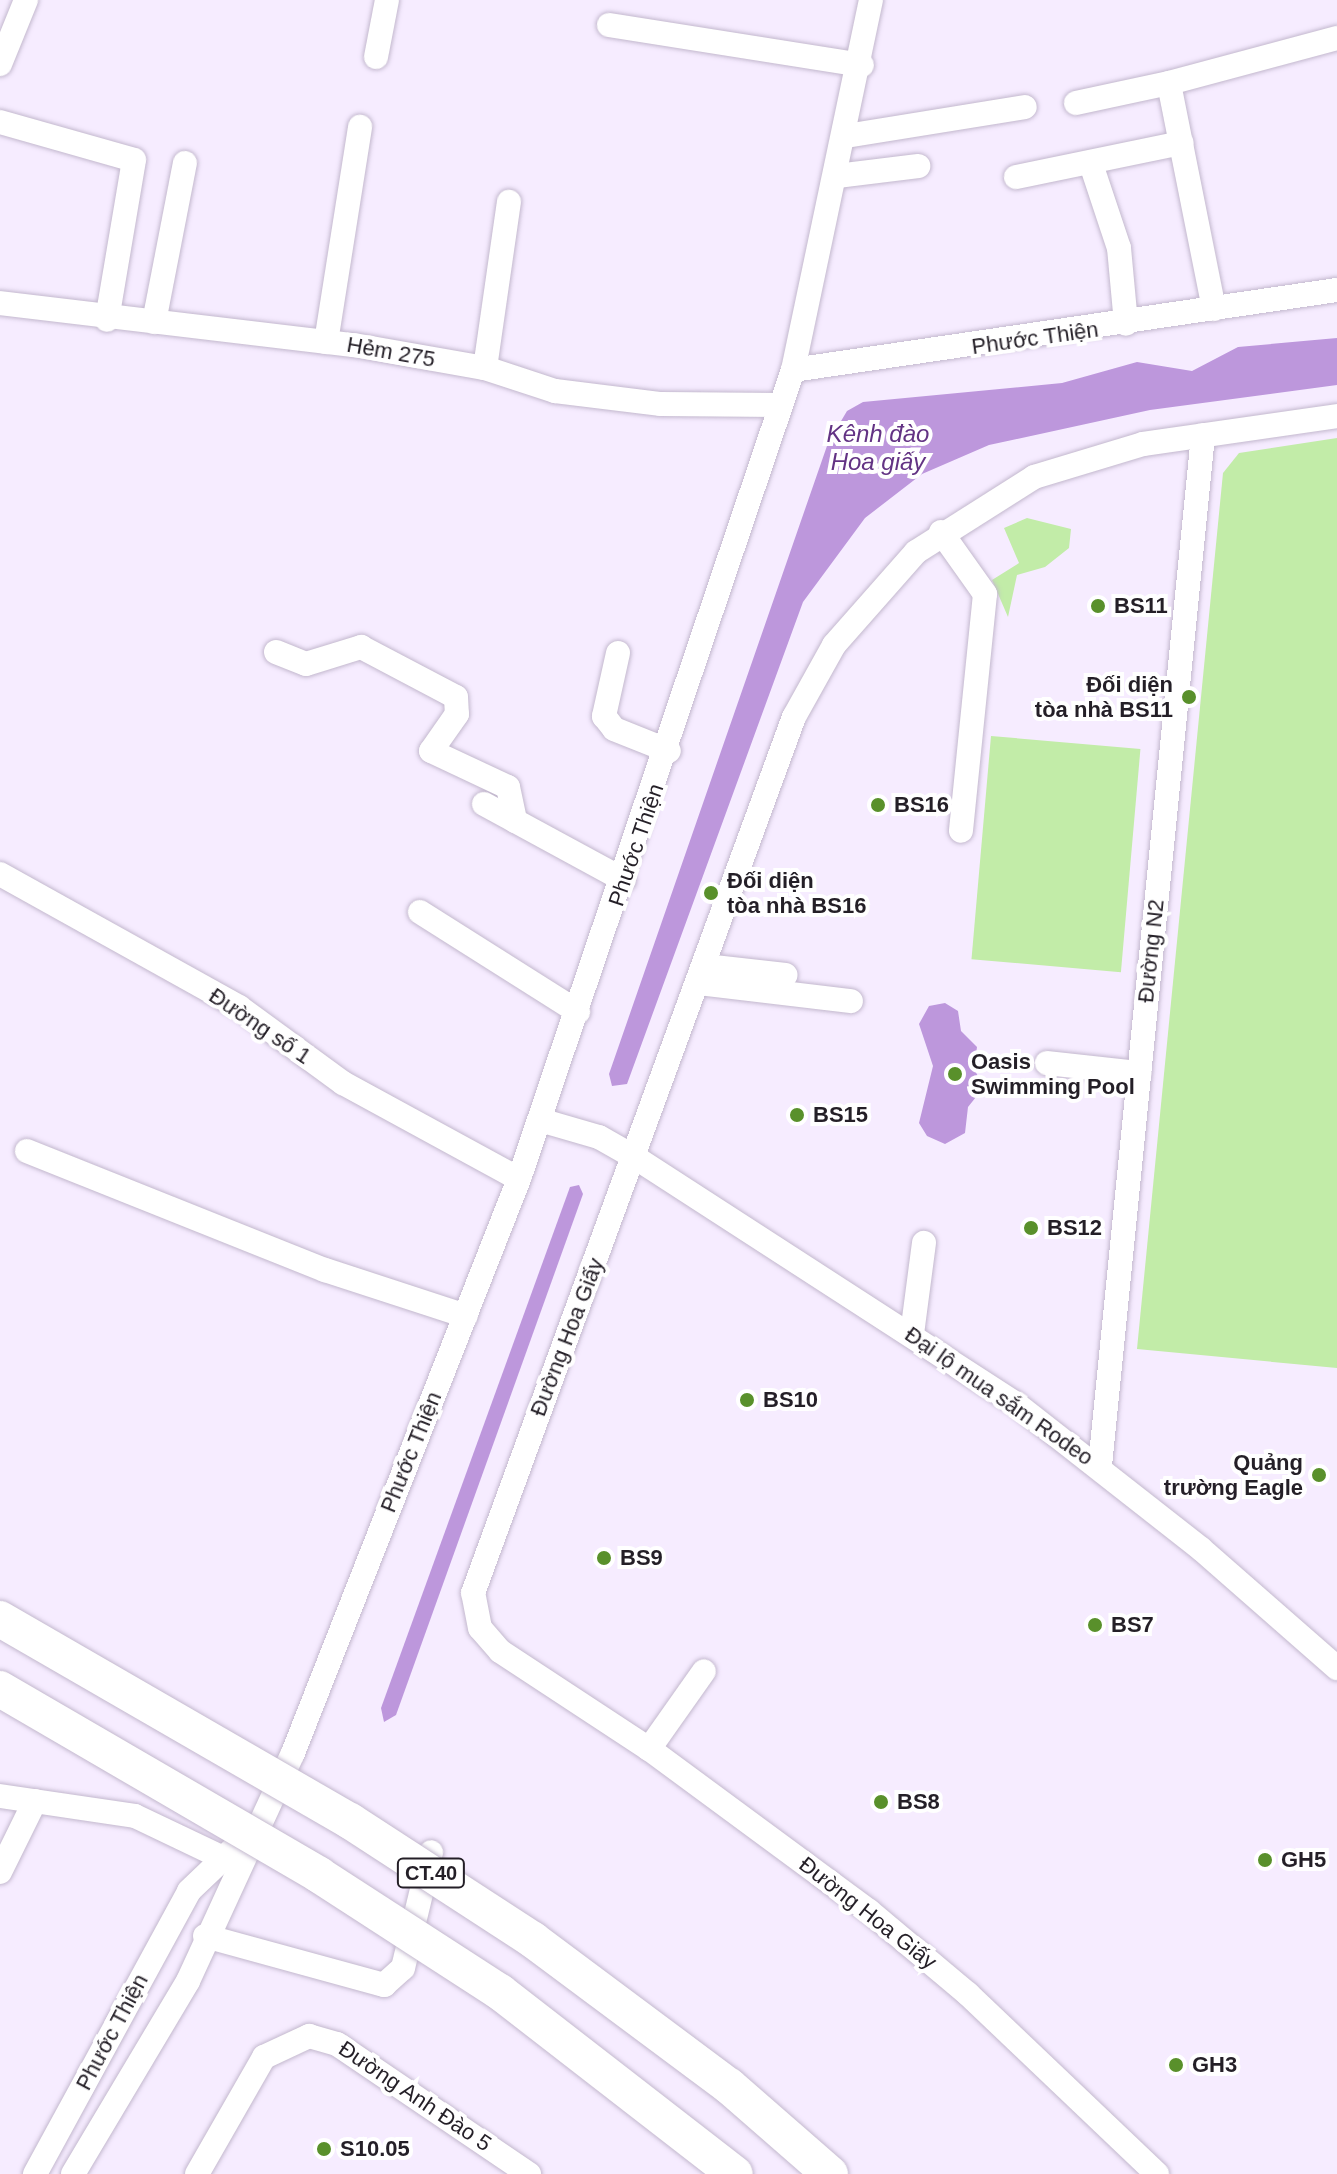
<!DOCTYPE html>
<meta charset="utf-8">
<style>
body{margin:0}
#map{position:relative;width:1337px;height:2174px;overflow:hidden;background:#f6ecff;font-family:Arial,sans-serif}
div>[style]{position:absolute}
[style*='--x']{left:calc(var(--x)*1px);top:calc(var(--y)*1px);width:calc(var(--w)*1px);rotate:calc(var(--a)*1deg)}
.green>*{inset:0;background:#c2eca8;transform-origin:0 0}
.water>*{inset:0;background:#bd97dc}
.roads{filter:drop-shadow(0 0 2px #c3b8ce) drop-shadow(0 0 2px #c3b8ce)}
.minor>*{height:24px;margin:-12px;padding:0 12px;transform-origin:12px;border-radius:12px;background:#fff}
.bridges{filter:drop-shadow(0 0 2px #c3b8ce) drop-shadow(0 0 2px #c3b8ce)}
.highway-bridge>*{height:36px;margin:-18px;padding:0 18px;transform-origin:18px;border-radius:18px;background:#fff}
.dots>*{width:22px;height:22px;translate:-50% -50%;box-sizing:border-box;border:4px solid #fff;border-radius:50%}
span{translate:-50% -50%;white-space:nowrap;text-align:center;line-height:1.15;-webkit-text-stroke:8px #fff;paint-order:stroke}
.shield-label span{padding:2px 6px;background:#fff;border:2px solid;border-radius:6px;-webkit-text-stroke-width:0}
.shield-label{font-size:20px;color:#241f27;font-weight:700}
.street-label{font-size:22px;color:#241f27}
.poi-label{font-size:22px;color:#241f27;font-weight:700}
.left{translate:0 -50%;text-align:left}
.right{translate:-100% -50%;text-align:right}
.water-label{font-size:24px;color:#633384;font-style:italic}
</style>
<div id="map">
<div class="green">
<i style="clip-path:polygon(1337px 438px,1337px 1368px,1137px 1349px,1223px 473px,1239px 453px)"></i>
<i style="clip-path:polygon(1027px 518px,1071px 529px,1069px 548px,1045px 567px,1017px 575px,1008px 617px,992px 580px,1019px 563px,1004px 528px)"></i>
<i style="left:991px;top:736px;width:150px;height:224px;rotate:5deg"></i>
</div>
<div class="water">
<i style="clip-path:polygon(1337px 338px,1337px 385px,1150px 410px,989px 445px,922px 474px,865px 518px,803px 602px,627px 1084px,612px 1086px,609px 1074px,828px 443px,847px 411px,863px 402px,1062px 383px,1137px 362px,1192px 371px,1238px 347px)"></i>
<i style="clip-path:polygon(945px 1003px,958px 1011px,961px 1031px,977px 1047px,974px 1069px,984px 1087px,968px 1107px,965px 1133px,945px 1144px,927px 1136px,919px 1123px,933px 1066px,919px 1024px,929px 1006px)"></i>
<i style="clip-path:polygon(579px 1185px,583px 1194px,396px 1715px,384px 1722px,381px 1708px,570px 1187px)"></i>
</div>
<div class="roads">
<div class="minor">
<i style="--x:609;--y:25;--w:256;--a:9"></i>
<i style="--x:376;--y:57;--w:58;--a:-79.1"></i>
<i style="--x:0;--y:64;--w:69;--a:-67.9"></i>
<i style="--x:1076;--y:103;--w:95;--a:-12.1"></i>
<i style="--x:0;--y:122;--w:139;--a:15.8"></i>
<i style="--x:134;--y:160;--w:162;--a:99.6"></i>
<i style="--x:846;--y:136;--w:181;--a:-9.2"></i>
<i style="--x:1092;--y:167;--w:85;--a:71.6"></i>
<i style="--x:1119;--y:248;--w:76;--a:84.7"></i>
<i style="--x:837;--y:176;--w:82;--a:-7"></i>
<i style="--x:1016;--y:177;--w:169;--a:-11.6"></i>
<i style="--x:0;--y:303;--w:356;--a:6.8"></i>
<i style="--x:354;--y:345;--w:133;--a:10"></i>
<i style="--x:485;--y:368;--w:74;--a:18.2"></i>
<i style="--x:555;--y:391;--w:107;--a:7"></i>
<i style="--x:661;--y:404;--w:119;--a:0.5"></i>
<i style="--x:1214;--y:309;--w:230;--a:-101.3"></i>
<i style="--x:1169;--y:83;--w:174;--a:-15"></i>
<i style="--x:154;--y:322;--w:162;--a:-79"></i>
<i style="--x:326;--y:342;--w:218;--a:-81"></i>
<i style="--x:485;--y:368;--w:168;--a:-81.8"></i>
<i style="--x:793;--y:370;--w:550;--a:-8.37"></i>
<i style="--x:941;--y:532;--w:76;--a:54.6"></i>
<i style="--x:985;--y:594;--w:238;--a:95.8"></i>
<i style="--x:276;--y:652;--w:32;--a:22"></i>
<i style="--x:306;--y:664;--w:58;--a:-17.2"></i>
<i style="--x:361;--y:647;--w:107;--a:27.8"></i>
<i style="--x:456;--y:697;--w:17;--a:87"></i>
<i style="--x:457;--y:714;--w:45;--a:125.1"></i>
<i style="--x:431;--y:751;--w:85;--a:25.1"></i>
<i style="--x:508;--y:787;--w:35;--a:78"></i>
<i style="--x:618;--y:653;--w:65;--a:102.5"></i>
<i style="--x:604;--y:716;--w:16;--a:52"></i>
<i style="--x:614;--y:729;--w:59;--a:21.8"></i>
<i style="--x:484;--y:804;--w:159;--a:28.5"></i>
<i style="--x:0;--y:874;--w:274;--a:29.1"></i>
<i style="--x:239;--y:1007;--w:129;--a:36.2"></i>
<i style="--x:343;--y:1083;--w:200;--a:28.6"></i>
<i style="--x:420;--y:912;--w:187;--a:32.3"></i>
<i style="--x:705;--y:966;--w:81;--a:6.3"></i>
<i style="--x:699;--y:983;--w:153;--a:6.8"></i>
<i style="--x:1047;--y:1063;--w:93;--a:6.2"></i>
<i style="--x:540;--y:1120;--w:61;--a:16.1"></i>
<i style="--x:599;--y:1137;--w:43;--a:29.6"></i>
<i style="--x:636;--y:1158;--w:451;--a:32.9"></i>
<i style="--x:1015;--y:1403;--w:236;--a:38.1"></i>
<i style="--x:1201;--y:1549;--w:181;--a:41.2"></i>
<i style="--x:27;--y:1151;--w:321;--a:21.8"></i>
<i style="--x:325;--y:1270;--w:148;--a:18.1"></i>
<i style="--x:912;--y:1334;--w:92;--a:-82.5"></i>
<i style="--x:1100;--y:1466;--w:1036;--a:-84.29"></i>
<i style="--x:649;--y:1749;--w:95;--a:-54.8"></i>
<i style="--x:0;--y:1796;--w:136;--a:8.4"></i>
<i style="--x:135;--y:1816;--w:95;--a:25.5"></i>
<i style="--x:0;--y:1872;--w:79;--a:-63.8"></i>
<i style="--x:205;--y:1936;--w:186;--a:15.3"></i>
<i style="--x:384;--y:1985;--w:25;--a:-42"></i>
<i style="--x:403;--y:1968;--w:119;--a:-76.4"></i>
<i style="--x:35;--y:2174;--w:322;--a:-61.4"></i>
<i style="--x:189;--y:1891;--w:87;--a:-43.6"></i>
<i style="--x:73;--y:2174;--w:225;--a:-59.2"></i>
<i style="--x:188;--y:1981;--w:251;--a:-65.3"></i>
<i style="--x:293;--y:1753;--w:617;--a:-68.51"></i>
<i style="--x:519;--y:1179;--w:854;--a:-71.29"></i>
<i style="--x:793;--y:370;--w:378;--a:-78.1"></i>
<i style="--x:197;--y:2174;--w:135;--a:-60.2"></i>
<i style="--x:264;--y:2057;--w:50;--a:-25"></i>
<i style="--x:309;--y:2036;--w:29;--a:16"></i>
<i style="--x:337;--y:2044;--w:232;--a:34.1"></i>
<i style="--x:1157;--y:2174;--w:261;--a:-136.4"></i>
<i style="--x:968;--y:1994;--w:129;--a:-140"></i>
<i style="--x:869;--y:1911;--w:273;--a:-143.6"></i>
<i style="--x:649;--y:1749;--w:178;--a:-146.7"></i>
<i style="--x:500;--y:1651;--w:30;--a:-131"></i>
<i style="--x:480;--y:1628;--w:36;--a:-101"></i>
<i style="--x:473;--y:1593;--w:933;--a:-69.88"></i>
<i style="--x:794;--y:717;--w:82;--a:-60.9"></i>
<i style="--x:834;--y:645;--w:124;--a:-48.6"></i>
<i style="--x:916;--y:552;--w:140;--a:-32.4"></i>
<i style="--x:1034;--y:477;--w:114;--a:-16.8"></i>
<i style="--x:1143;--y:444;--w:196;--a:-8.2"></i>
</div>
</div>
<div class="bridges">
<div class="highway-bridge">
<i style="--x:0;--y:1619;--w:404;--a:30"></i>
<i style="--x:350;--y:1821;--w:218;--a:33"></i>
<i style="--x:533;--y:1940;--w:244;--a:36.7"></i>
<i style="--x:729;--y:2086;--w:134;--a:41.1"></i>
<i style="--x:0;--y:1689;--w:369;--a:30.2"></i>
<i style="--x:319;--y:1875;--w:216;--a:32.9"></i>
<i style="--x:500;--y:1992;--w:297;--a:37.8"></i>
</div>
</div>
<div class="dots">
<i style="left:1098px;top:606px;background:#59902b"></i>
<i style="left:1189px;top:697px;background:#59902b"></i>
<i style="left:878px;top:805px;background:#59902b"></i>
<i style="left:711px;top:893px;background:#59902b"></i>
<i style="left:955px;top:1074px;background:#59902b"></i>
<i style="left:797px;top:1115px;background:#59902b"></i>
<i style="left:1031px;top:1228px;background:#59902b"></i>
<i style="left:747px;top:1400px;background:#59902b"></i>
<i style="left:1319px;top:1475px;background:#59902b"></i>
<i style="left:604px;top:1558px;background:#59902b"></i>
<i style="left:1095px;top:1625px;background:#59902b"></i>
<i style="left:881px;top:1802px;background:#59902b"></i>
<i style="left:1265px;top:1860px;background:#59902b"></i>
<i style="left:1176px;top:2065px;background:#59902b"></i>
<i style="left:324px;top:2149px;background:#59902b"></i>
</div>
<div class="shield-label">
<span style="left:431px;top:1873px">CT.40</span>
</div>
<div class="street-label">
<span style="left:1035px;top:338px;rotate:-8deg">Phước Thiện</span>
<span style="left:391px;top:352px;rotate:10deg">Hẻm 275</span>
<span style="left:636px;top:845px;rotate:-71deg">Phước Thiện</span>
<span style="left:1151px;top:951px;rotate:-84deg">Đường N2</span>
<span style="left:260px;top:1026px;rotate:34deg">Đường số 1</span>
<span style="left:567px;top:1337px;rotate:-69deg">Đường Hoa Giấy</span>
<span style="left:999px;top:1396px;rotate:35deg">Đại lộ mua sắm Rodeo</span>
<span style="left:411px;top:1452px;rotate:-68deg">Phước Thiện</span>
<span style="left:868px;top:1913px;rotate:38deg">Đường Hoa Giấy</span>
<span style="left:112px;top:2032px;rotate:-62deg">Phước Thiện</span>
<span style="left:415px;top:2096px;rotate:34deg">Đường Anh Đào 5</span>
</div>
<div class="poi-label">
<span class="left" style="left:1114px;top:606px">BS11</span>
<span class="right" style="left:1173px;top:697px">Đối diện<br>tòa nhà BS11</span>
<span class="left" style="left:894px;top:805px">BS16</span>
<span class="left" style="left:727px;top:893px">Đối diện<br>tòa nhà BS16</span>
<span class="left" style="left:971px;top:1074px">Oasis<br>Swimming Pool</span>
<span class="left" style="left:813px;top:1115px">BS15</span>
<span class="left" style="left:1047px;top:1228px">BS12</span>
<span class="left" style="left:763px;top:1400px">BS10</span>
<span class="right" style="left:1303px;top:1475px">Quảng<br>trường Eagle</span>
<span class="left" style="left:620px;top:1558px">BS9</span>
<span class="left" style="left:1111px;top:1625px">BS7</span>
<span class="left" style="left:897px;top:1802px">BS8</span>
<span class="left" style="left:1281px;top:1860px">GH5</span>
<span class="left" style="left:1192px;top:2065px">GH3</span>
<span class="left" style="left:340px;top:2149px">S10.05</span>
</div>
<div class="water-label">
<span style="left:878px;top:448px">Kênh đào<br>Hoa giấy</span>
</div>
</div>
